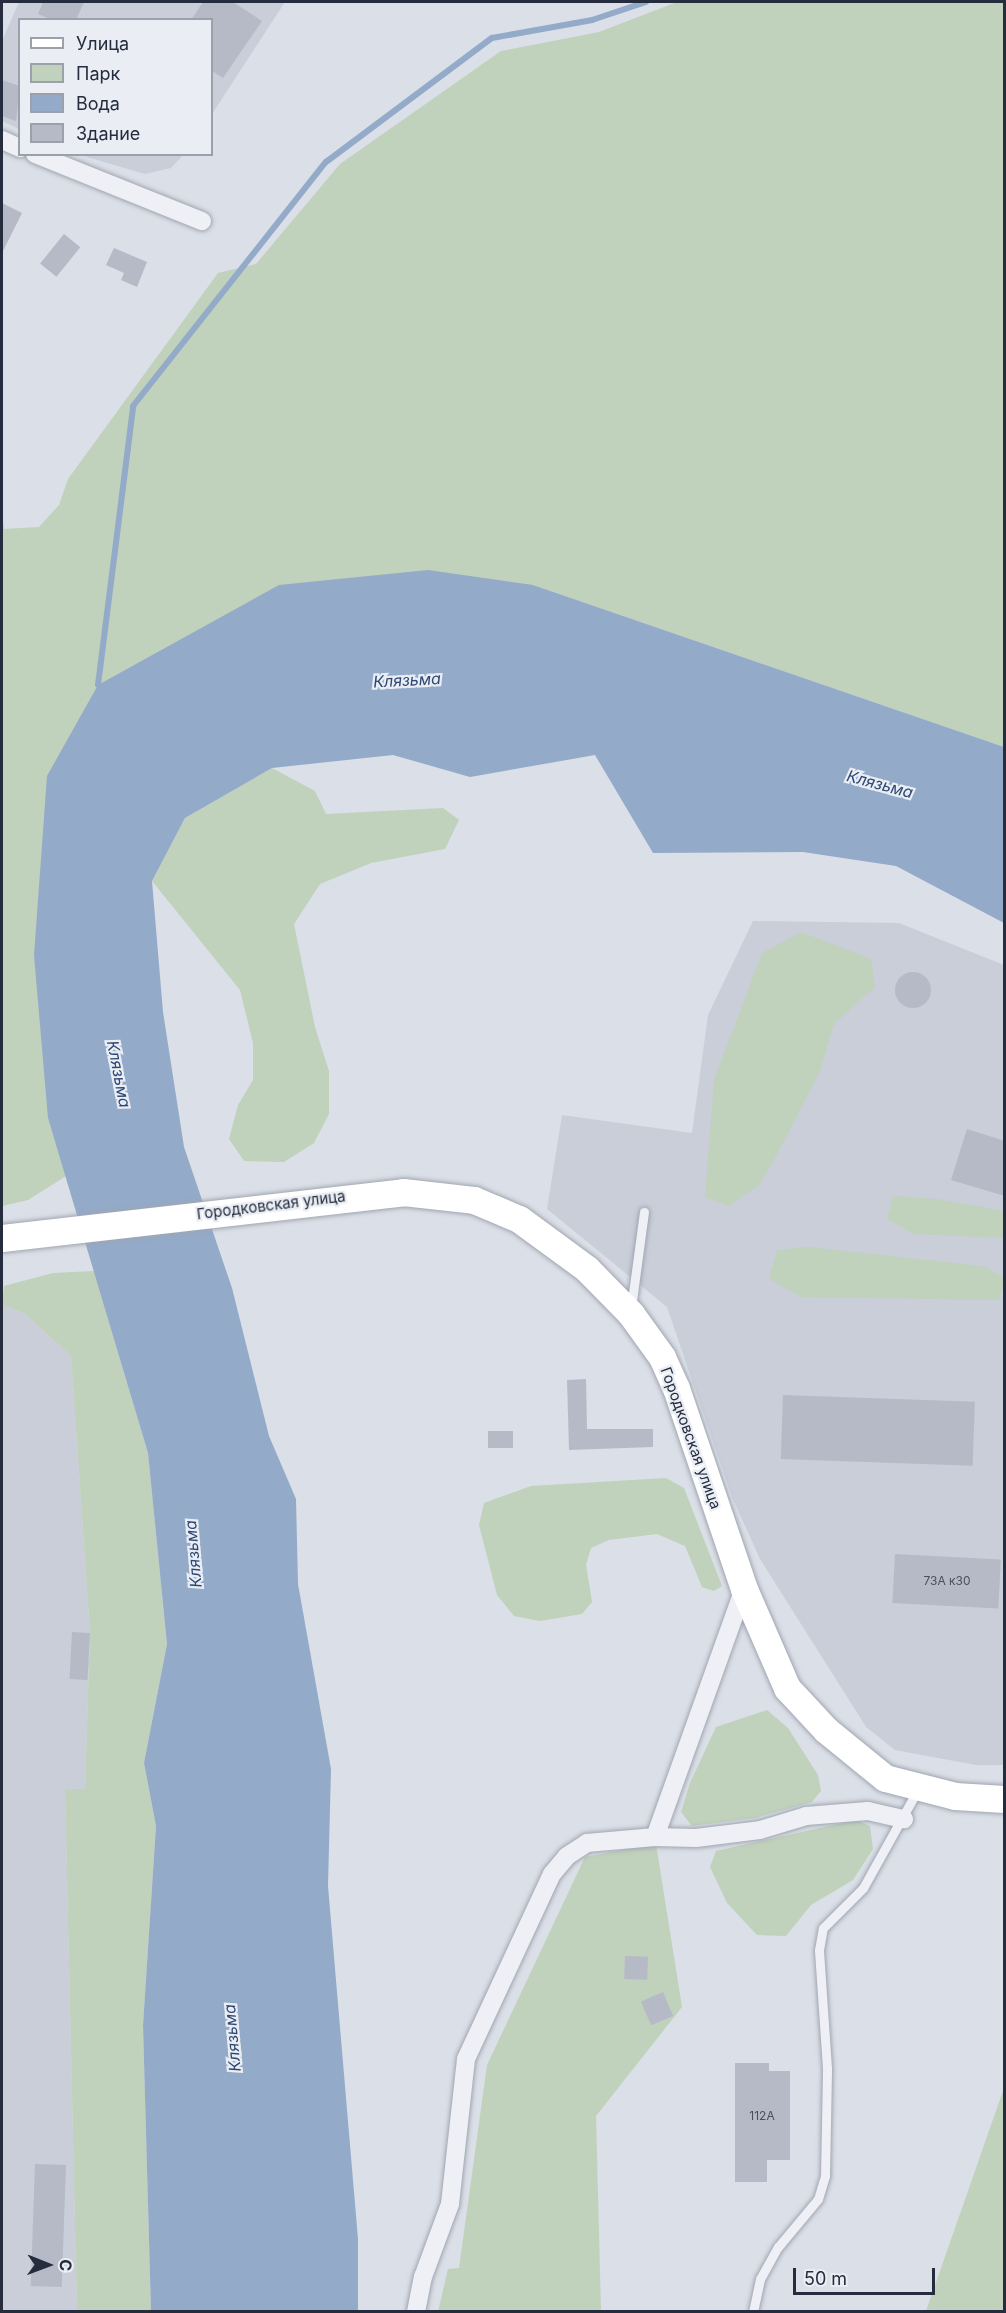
<!DOCTYPE html>
<meta charset="utf-8">
<style>
body{margin:0}
#map{position:relative;width:1006px;height:2313px;overflow:hidden;background:#dbdfe7;font-family:Inter,sans-serif}
div>[style]{position:absolute}
[style*='--x']{left:calc(var(--x)*1px);top:calc(var(--y)*1px);width:calc(var(--w)*1px);rotate:calc(var(--a)*1deg)}
.built>*{inset:0;background:#c9ced9}
.green>*{inset:0;background:#c0d1bc}
.water>*{inset:0;background:#93aac9}
.stream>*{height:6px;margin:-3px;padding:0 3px;transform-origin:3px;border-radius:3px;background:#93aac9}
.building>*{inset:0;background:#b5bac6;transform-origin:0 0}
.round{border-radius:50%}
.roads{filter:drop-shadow(0 0 2px #a0a6b1) drop-shadow(0 0 2px #a0a6b1)}
.lane>*{height:9px;margin:-4.5px;padding:0 4.5px;transform-origin:4.5px;border-radius:4.5px;background:#eef0f5}
.street>*{height:18px;margin:-9px;padding:0 9px;transform-origin:9px;border-radius:9px;background:#eef0f5}
.secondary>*{height:27px;margin:-13.5px;padding:0 13.5px;transform-origin:13.5px;border-radius:13.5px;background:#fff}
span{translate:-50% -50%;white-space:nowrap;text-align:center;line-height:1.15;-webkit-text-stroke:4.5px #eaeef4;paint-order:stroke}
.number-label{font-size:12px;color:#48505f}
.number-label span{-webkit-text-stroke-width:0}
.street-label{font-size:15px;color:#242c3d}
.water-label{font-size:16px;color:#2d4773;font-style:italic}
.frame{position:absolute;inset:0;border:3px solid #242c3d;pointer-events:none}
.legend{position:absolute;left:18px;top:18px;width:195px;height:138px;box-sizing:border-box;background:#eaeef4;border:2px solid #9ba0ab;margin:0;padding:8px 10px;list-style:none;font-size:18px;color:#242c3d}
.legend li{display:flex;align-items:center;gap:12px;height:30px}
.legend b{width:30px;border:2px solid #9ba0ab}
.north{position:absolute;left:18px;top:2235px;width:60px;height:60px;-webkit-text-stroke:4px #eaeef4;paint-order:stroke;rotate:91deg;font-size:16px;font-weight:700;line-height:24px;text-align:center;color:#242c3d}
.north::after{content:'';display:block;margin:auto;width:21px;height:27px;background:#242c3d;clip-path:polygon(50% 0,100% 100%,50% 72%,0 100%)}
.scale{position:absolute;left:793px;top:2268px;width:142px;height:27px;box-sizing:border-box;border:3px solid #242c3d;border-top:0;padding-left:8px;font-size:18px;line-height:21px;white-space:nowrap;color:#242c3d;-webkit-text-stroke:4px #eaeef4;paint-order:stroke}
</style>
<div id="map">
<div class="built">
<i style="clip-path:polygon(19px 2px,285px 2px,212px 114px,212px 20px,20px 20px,19px 129px,2px 121px,2px 41px)"></i>
<i style="clip-path:polygon(80px 155px,183px 154px,183px 155px,171px 168px,145px 174px)"></i>
<i style="clip-path:polygon(753px 921px,899px 923px,1004px 965px,1004px 1765px,976px 1765px,895px 1750px,866px 1727px,760px 1559px,732px 1497px,667px 1307px,547px 1209px,562px 1115px,692px 1133px,708px 1015px)"></i>
<i style="clip-path:polygon(2px 1304px,24px 1313px,71px 1356px,90px 1633px,85px 1789px,65px 1789px,77px 2311px,2px 2311px)"></i>
</div>
<div class="green">
<i style="clip-path:polygon(677px 2px,1004px 2px,1004px 747px,533px 585px,279px 585px,48px 1118px,66px 1176px,28px 1200px,2px 1206px,2px 512px,4px 529px,39px 527px,59px 505px,68px 479px,218px 273px,256px 264px,340px 164px,501px 51px,599px 32px)"></i>
<i style="clip-path:polygon(272px 768px,315px 791px,326px 814px,443px 808px,459px 820px,445px 849px,371px 863px,320px 884px,294px 924px,315px 1027px,329px 1071px,329px 1114px,314px 1143px,284px 1162px,244px 1161px,229px 1139px,238px 1105px,253px 1080px,253px 1043px,240px 990px,152px 881px,185px 818px)"></i>
<i style="clip-path:polygon(801px 932px,871px 959px,875px 987px,834px 1024px,820px 1071px,774px 1160px,759px 1185px,729px 1206px,705px 1197px,714px 1080px,762px 953px)"></i>
<i style="clip-path:polygon(893px 1196px,937px 1199px,1004px 1211px,1004px 1238px,913px 1234px,887px 1219px)"></i>
<i style="clip-path:polygon(808px 1247px,982px 1266px,1004px 1277px,1004px 1282px,999px 1300px,801px 1297px,769px 1279px,777px 1250px)"></i>
<i style="clip-path:polygon(94px 1271px,148px 1453px,167px 1644px,144px 1763px,156px 1826px,143px 2025px,151px 2311px,77px 2311px,65px 1789px,85px 1789px,90px 1633px,71px 1356px,24px 1313px,2px 1304px,4px 1286px,53px 1273px)"></i>
<i style="clip-path:polygon(666px 1478px,684px 1488px,722px 1586px,714px 1591px,702px 1587px,685px 1546px,657px 1534px,609px 1540px,591px 1548px,586px 1565px,592px 1602px,582px 1614px,540px 1621px,514px 1616px,497px 1595px,479px 1525px,484px 1503px,531px 1486px)"></i>
<i style="clip-path:polygon(767px 1710px,788px 1728px,818px 1775px,821px 1791px,812px 1802px,755px 1818px,692px 1826px,681px 1812px,690px 1783px,716px 1727px)"></i>
<i style="clip-path:polygon(856px 1820px,870px 1826px,873px 1849px,853px 1880px,811px 1905px,786px 1936px,757px 1935px,727px 1903px,710px 1867px,716px 1851px)"></i>
<i style="clip-path:polygon(656px 1844px,682px 2007px,596px 2116px,601px 2311px,438px 2312px,448px 2269px,459px 2268px,487px 2065px,585px 1857px)"></i>
<i style="clip-path:polygon(1004px 2088px,1004px 2311px,926px 2311px)"></i>
</div>
<div class="water">
<i style="clip-path:polygon(428px 570px,533px 585px,1004px 747px,1004px 923px,896px 866px,803px 852px,653px 853px,595px 755px,470px 777px,393px 755px,272px 768px,185px 818px,152px 881px,163px 1012px,184px 1147px,232px 1288px,269px 1436px,296px 1499px,298px 1584px,331px 1769px,328px 1886px,358px 2239px,358px 2311px,151px 2311px,143px 2025px,156px 1826px,144px 1763px,167px 1644px,148px 1453px,48px 1118px,34px 955px,47px 776px,98px 685px,279px 585px)"></i>
</div>
<div class="stream">
<i style="--x:98;--y:685;--w:281;--a:-82.8"></i>
<i style="--x:133;--y:406;--w:311;--a:-51.7"></i>
<i style="--x:326;--y:162;--w:207;--a:-36.8"></i>
<i style="--x:492;--y:38;--w:102;--a:-10.2"></i>
<i style="--x:592;--y:20;--w:57;--a:-18.4"></i>
</div>
<div class="building">
<i style="clip-path:polygon(43px 2px,84px 2px,76px 20px,52px 20px,38px 14px)"></i>
<i style="clip-path:polygon(203px 2px,233px 2px,262px 21px,223px 78px,212px 71px,212px 20px,191px 20px)"></i>
<i style="clip-path:polygon(2px 80px,20px 86px,16px 121px,2px 116px)"></i>
<i style="clip-path:polygon(2px 203px,22px 213px,2px 253px)"></i>
<i style="left:64px;top:234px;width:21px;height:38px;rotate:39deg"></i>
<i style="clip-path:polygon(114px 248px,147px 262px,137px 287px,121px 280px,124px 273px,106px 265px)"></i>
<i class="round" style="left:895px;top:972px;width:36px;height:36px"></i>
<i style="clip-path:polygon(967px 1129px,1005px 1141px,1005px 1196px,951px 1180px)"></i>
<i style="clip-path:polygon(586px 1379px,587px 1429px,653px 1429px,653px 1447px,569px 1450px,567px 1380px)"></i>
<i style="left:783px;top:1395px;width:192px;height:64px;rotate:2deg"></i>
<i style="left:488px;top:1431px;width:25px;height:17px"></i>
<i style="left:895px;top:1554px;width:106px;height:49px;rotate:3deg"></i>
<i style="left:72px;top:1632px;width:18px;height:47px;rotate:3deg"></i>
<i style="left:625px;top:1956px;width:23px;height:23px;rotate:2deg"></i>
<i style="left:663px;top:1992px;width:26px;height:24px;rotate:67deg"></i>
<i style="clip-path:polygon(735px 2063px,769px 2063px,769px 2071px,790px 2071px,790px 2160px,767px 2160px,767px 2182px,735px 2182px)"></i>
<i style="left:35px;top:2164px;width:31px;height:122px;rotate:2deg"></i>
</div>
<div class="roads">
<div class="lane">
<i style="--x:631;--y:1308;--w:97;--a:-82.3"></i>
<i style="--x:753;--y:2312;--w:34;--a:-78"></i>
<i style="--x:760;--y:2279;--w:37;--a:-61"></i>
<i style="--x:778;--y:2247;--w:62;--a:-50.2"></i>
<i style="--x:818;--y:2199;--w:24;--a:-73"></i>
<i style="--x:825;--y:2176;--w:108;--a:-88.9"></i>
<i style="--x:827;--y:2068;--w:118;--a:-93.9"></i>
<i style="--x:819;--y:1950;--w:22;--a:-80"></i>
<i style="--x:823;--y:1928;--w:57;--a:-45"></i>
<i style="--x:863;--y:1888;--w:113;--a:-60.9"></i>
</div>
<div class="street">
<i style="--x:2;--y:140;--w:20;--a:24"></i>
<i style="--x:35;--y:154;--w:180;--a:21.9"></i>
<i style="--x:655;--y:1837;--w:41;--a:1.4"></i>
<i style="--x:696;--y:1838;--w:64;--a:-7.1"></i>
<i style="--x:760;--y:1830;--w:48;--a:-16.9"></i>
<i style="--x:806;--y:1816;--w:62;--a:-4.6"></i>
<i style="--x:868;--y:1811;--w:37;--a:13"></i>
<i style="--x:416;--y:2312;--w:36;--a:-79"></i>
<i style="--x:423;--y:2277;--w:78;--a:-69.7"></i>
<i style="--x:450;--y:2204;--w:146;--a:-83.7"></i>
<i style="--x:466;--y:2059;--w:204;--a:-65.1"></i>
<i style="--x:552;--y:1874;--w:23;--a:-50"></i>
<i style="--x:567;--y:1856;--w:24;--a:-33"></i>
<i style="--x:587;--y:1843;--w:68;--a:-5"></i>
<i style="--x:655;--y:1837;--w:263;--a:-70.3"></i>
</div>
<div class="secondary">
<i style="--x:2;--y:1238;--w:404;--a:-6.5"></i>
<i style="--x:403;--y:1192;--w:71;--a:6.4"></i>
<i style="--x:474;--y:1200;--w:49;--a:22.9"></i>
<i style="--x:519;--y:1219;--w:84;--a:36.3"></i>
<i style="--x:587;--y:1269;--w:63;--a:45.6"></i>
<i style="--x:631;--y:1314;--w:53;--a:54.2"></i>
<i style="--x:662;--y:1357;--w:34;--a:66"></i>
<i style="--x:676;--y:1388;--w:212;--a:71.3"></i>
<i style="--x:744;--y:1589;--w:108;--a:66.5"></i>
<i style="--x:787;--y:1688;--w:57;--a:47.1"></i>
<i style="--x:826;--y:1730;--w:76;--a:39.1"></i>
<i style="--x:885;--y:1778;--w:72;--a:14.4"></i>
<i style="--x:955;--y:1796;--w:49;--a:3.5"></i>
</div>
</div>
<div class="number-label">
<span style="left:947px;top:1581px">73А к30</span>
<span style="left:762px;top:2116px">112А</span>
</div>
<div class="street-label">
<span style="left:271px;top:1205px;rotate:-7deg">Городковская улица</span>
<span style="left:691px;top:1438px;rotate:70deg">Городковская улица</span>
</div>
<div class="water-label">
<span style="left:407px;top:680px;rotate:-3deg">Клязьма</span>
<span style="left:880px;top:784px;rotate:15deg">Клязьма</span>
<span style="left:119px;top:1074px;rotate:79deg">Клязьма</span>
<span style="left:193px;top:1554px;rotate:-95deg">Клязьма</span>
<span style="left:232px;top:2038px;rotate:-95deg">Клязьма</span>
</div>
<div class="frame"></div>
<ul class="legend">
<li><b style="height:8px;background:#fff"></b>Улица</li>
<li><b style="height:16px;background:#c0d1bc"></b>Парк</li>
<li><b style="height:16px;background:#93aac9"></b>Вода</li>
<li><b style="height:16px;background:#b5bac6"></b>Здание</li>
</ul>
<div class="north">С</div>
<div class="scale">50 m</div>
</div>
